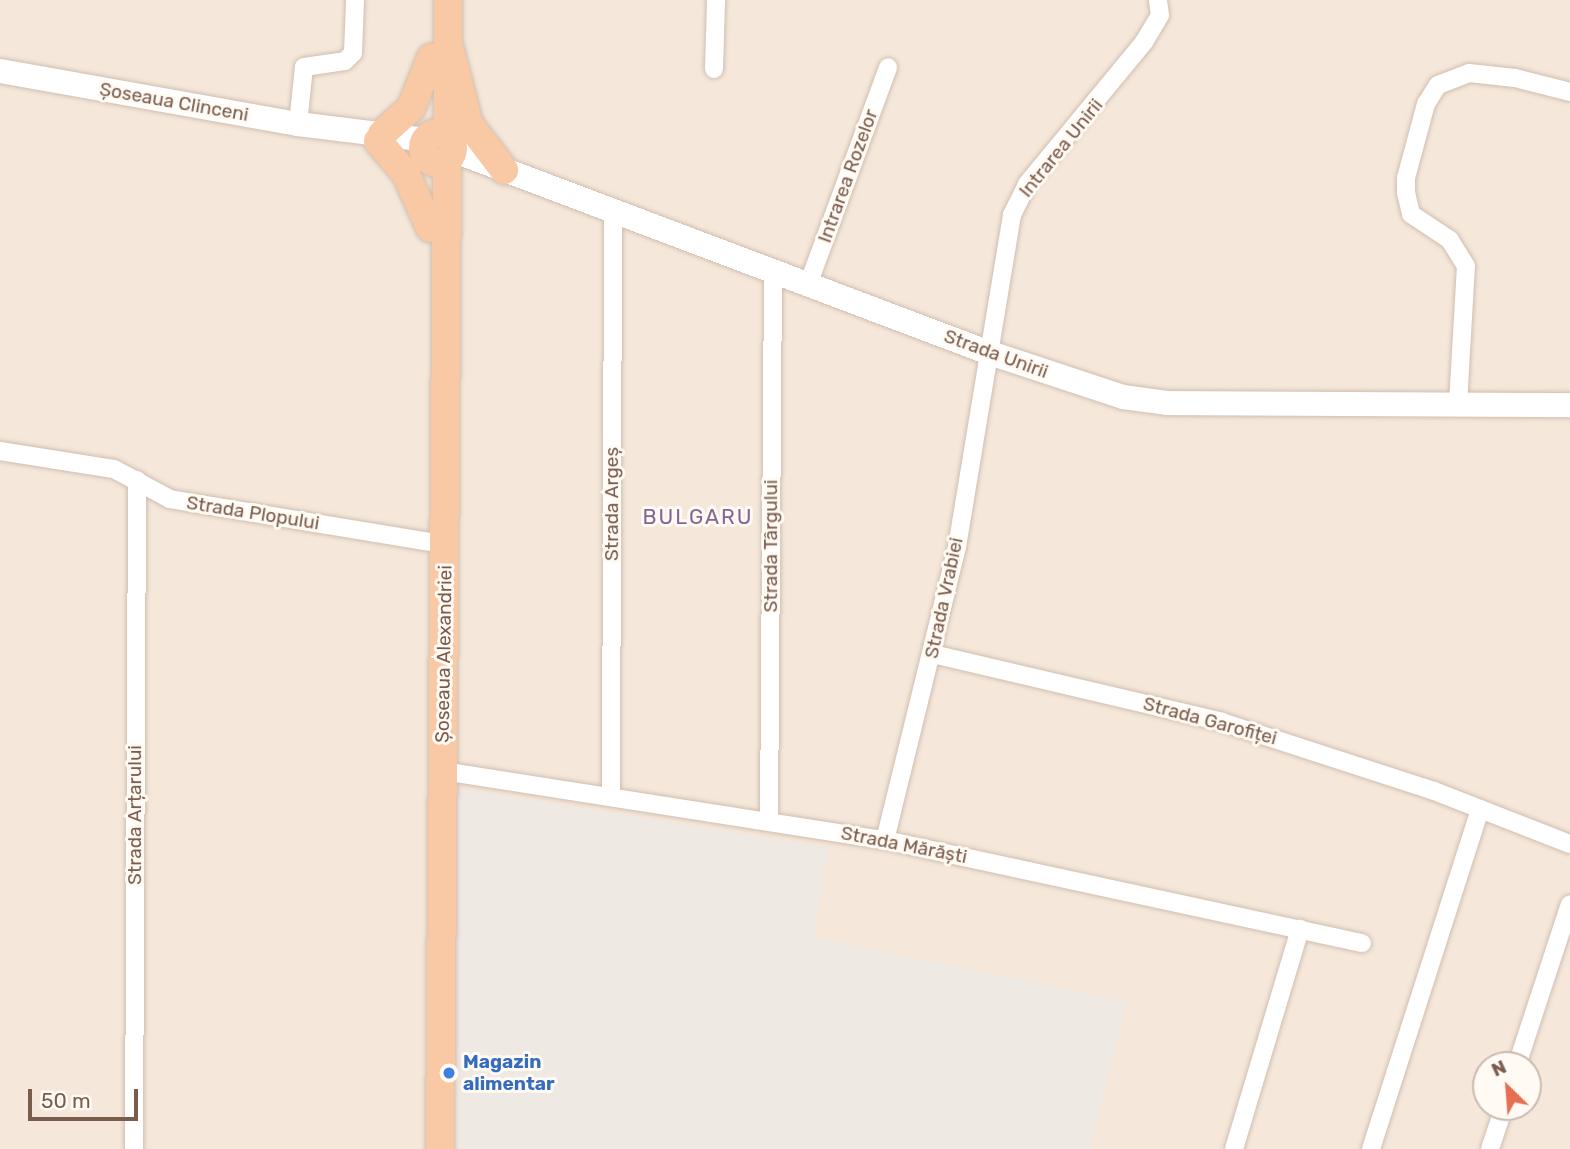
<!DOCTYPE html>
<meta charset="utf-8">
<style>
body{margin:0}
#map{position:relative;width:1570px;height:1149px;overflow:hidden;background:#fdf6ec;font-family:Rubik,sans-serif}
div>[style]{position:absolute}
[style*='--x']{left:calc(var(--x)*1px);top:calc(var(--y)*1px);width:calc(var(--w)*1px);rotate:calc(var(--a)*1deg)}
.residential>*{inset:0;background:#f5e8da}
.industrial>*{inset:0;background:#efe9e4}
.roads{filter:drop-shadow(0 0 2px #d1beb0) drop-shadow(0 0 2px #d1beb0)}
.minor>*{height:18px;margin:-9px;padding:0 9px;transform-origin:9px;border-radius:9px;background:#fff}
.secondary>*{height:24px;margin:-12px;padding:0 12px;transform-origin:12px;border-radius:12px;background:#fff}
.trunk>*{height:28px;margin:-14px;padding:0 14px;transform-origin:14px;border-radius:14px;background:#f9c8a4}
.trunk>.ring{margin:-14px;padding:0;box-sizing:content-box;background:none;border:28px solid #f9c8a4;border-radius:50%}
.dots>*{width:19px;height:19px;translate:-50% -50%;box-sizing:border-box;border:4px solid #fffaf3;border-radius:50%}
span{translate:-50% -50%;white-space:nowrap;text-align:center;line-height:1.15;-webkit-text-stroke:6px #fffaf3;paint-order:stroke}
.street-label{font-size:19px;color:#7a5c4d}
.shop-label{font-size:19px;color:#366cbe;font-weight:700}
.left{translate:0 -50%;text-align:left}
.neighbourhood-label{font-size:21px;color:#846695;letter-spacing:2px}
.north{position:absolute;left:1472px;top:1051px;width:70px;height:70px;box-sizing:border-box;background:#fffaf3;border:2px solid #cabbb1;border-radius:50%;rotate:335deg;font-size:19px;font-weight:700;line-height:28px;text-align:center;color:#7a5c4d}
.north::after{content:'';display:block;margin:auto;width:24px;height:32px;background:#e76f51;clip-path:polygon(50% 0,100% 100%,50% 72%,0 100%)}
.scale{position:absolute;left:28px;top:1089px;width:110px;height:32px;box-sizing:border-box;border:4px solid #7a5c4d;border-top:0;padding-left:9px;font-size:21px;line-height:24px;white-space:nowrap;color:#7a5c4d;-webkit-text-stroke:5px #fffaf3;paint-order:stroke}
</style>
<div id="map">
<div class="residential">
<i style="clip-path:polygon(evenodd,0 0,1570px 0,1570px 1149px,0 1149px,0 0,1486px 1065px,1528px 1065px,1528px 1107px,1486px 1107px,1486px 1065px)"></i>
</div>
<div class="industrial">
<i style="clip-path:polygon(455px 788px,829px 848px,814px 937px,1127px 1002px,1089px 1149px,451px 1149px)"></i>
</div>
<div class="roads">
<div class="minor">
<i style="--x:714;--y:69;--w:69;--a:-88.3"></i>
<i style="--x:298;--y:124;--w:57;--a:-84"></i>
<i style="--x:304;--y:67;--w:41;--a:-8.3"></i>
<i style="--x:345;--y:61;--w:11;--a:-45"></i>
<i style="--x:353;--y:53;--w:53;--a:-87.8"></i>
<i style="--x:808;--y:285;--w:232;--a:-69.8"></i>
<i style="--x:1458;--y:404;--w:138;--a:-86.7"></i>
<i style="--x:1466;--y:266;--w:31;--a:-122"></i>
<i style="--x:1450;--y:240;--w:47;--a:-146.3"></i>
<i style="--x:1411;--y:214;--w:22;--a:-103"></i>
<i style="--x:1406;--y:193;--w:15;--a:-90"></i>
<i style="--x:1406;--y:178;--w:77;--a:-74.9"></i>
<i style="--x:1426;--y:104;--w:22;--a:-58"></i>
<i style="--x:1438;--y:85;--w:33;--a:-21"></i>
<i style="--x:1469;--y:73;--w:46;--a:6.2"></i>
<i style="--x:1515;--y:78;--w:57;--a:14.3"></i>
<i style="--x:0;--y:451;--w:115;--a:9"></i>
<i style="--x:114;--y:469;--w:64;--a:28.2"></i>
<i style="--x:170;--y:499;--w:263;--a:9.4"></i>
<i style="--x:933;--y:654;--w:297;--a:13.2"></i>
<i style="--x:1222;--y:722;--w:223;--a:18"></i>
<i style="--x:1434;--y:791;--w:146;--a:21.3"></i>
<i style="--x:443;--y:771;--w:447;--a:8.9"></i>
<i style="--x:885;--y:840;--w:488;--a:12.2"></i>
<i style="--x:611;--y:796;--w:583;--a:-89.8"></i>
<i style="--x:769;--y:821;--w:549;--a:-89.58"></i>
<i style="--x:885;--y:840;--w:302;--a:-76.2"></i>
<i style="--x:957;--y:547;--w:337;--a:-80.6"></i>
<i style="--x:1012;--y:215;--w:34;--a:-64"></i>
<i style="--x:1027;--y:184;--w:184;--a:-50.5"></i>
<i style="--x:1144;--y:42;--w:31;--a:-59"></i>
<i style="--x:1160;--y:15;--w:15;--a:-98"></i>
<i style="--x:1517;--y:1065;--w:169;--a:-71.8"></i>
<i style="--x:134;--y:1149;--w:669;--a:-89.74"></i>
<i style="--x:1234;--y:1149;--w:230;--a:-73.3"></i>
<i style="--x:1371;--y:1149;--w:357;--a:-72.2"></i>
<i style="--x:1490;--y:1149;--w:44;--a:-71.6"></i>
</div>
<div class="secondary">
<i style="--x:0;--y:71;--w:303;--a:10.1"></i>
<i style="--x:298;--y:124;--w:129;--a:7.1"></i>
<i style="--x:452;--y:150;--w:572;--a:20.69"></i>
<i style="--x:987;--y:352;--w:143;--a:18.3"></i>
<i style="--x:1123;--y:397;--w:44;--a:7.8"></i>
<i style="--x:1167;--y:403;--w:403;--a:0.3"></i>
</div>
<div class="trunk">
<i style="--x:448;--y:43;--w:84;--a:75.5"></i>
<i style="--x:469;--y:124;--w:58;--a:52.7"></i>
<i class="ring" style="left:423px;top:133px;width:2px;height:2px"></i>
<i style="--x:382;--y:134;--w:39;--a:-42"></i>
<i style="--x:411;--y:108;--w:54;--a:-68.2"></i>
<i style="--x:448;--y:138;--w:138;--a:-90"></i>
<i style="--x:378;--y:141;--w:43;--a:49.7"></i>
<i style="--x:406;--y:174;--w:59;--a:66"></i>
<i style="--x:440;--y:1149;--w:989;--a:-89.59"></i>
</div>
</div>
<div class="dots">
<i style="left:449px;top:1073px;background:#3f7fe0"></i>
</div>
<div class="street-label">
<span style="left:174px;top:102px;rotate:10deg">Șoseaua Clinceni</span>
<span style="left:1061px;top:148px;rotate:-51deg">Intrarea Unirii</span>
<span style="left:848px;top:176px;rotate:-70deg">Intrarea Rozelor</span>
<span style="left:996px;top:354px;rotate:20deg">Strada Unirii</span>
<span style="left:612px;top:504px;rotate:-90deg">Strada Argeș</span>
<span style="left:253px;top:513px;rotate:9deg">Strada Plopului</span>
<span style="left:771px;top:546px;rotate:-90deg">Strada Târgului</span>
<span style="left:944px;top:598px;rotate:-78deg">Strada Vrabiei</span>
<span style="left:444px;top:654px;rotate:-89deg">Șoseaua Alexandriei</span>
<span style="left:1210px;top:721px;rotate:15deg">Strada Garofiței</span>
<span style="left:135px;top:815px;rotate:-90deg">Strada Arțarului</span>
<span style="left:904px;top:845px;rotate:11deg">Strada Mărăști</span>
</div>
<div class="shop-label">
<span class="left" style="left:463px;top:1073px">Magazin<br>alimentar</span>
</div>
<div class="neighbourhood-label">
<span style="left:698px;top:517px">BULGARU</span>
</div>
<div class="north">N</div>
<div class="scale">50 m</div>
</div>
